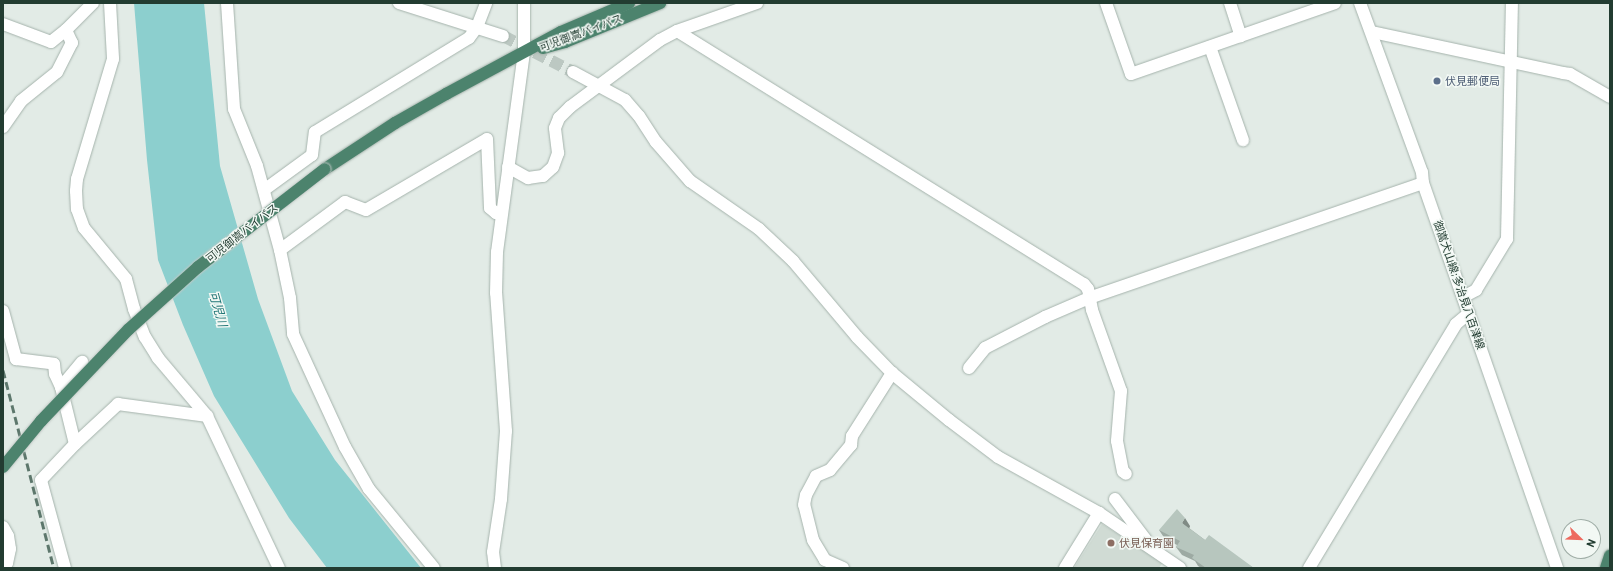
<!DOCTYPE html>
<meta charset="utf-8">
<style>
body{margin:0}
#map{position:relative;width:1613px;height:571px;overflow:hidden;background:#e2ebe6;font-family:Barlow,"Noto Sans JP",sans-serif}
div>[style]{position:absolute}
[style*='--x']{left:calc(var(--x)*1px);top:calc(var(--y)*1px);width:calc(var(--w)*1px);rotate:calc(var(--a)*1deg)}
.built>*{inset:0;background:#d0dbd4}
.water>*{inset:0;background:#8ccfce}
.minor-tunnel>*{height:12px;margin-top:-6px;transform-origin:0;background:repeating-linear-gradient(90deg,#bcc8c2 0 12px,transparent 0 18px)}
.roads{filter:drop-shadow(0 0 1px #a5b3ac) drop-shadow(0 0 1px #a5b3ac)}
.minor>*{height:12px;margin:-6px;padding:0 6px;transform-origin:6px;border-radius:6px;background:#fff}
.tertiary>*{height:12px;margin:-6px;padding:0 6px;transform-origin:6px;border-radius:6px;background:#fff}
.secondary>*{height:12px;margin:-6px;padding:0 6px;transform-origin:6px;border-radius:6px;background:#fff}
.trunk>*{height:12px;margin:-6px;padding:0 6px;transform-origin:6px;border-radius:6px;background:#4c836d}
.rail>*{height:3px;margin-top:-1.5px;transform-origin:0;background:repeating-linear-gradient(90deg,#5d776c 0 8px,transparent 0 12px)}
.bridges{filter:drop-shadow(0 0 1px #c1c8c5) drop-shadow(0 0 1px #c1c8c5)}
.trunk-bridge>*{height:12px;margin:-6px;padding:0 6px;transform-origin:6px;border-radius:6px;background:#4c836d}
.wall>*{inset:0;background:#9daaa3}
.shaded-wall>*{inset:0;background:#808b85}
.building>*{inset:0;background:#b7c6be}
.dots>*{width:11px;height:11px;translate:-50% -50%;box-sizing:border-box;border:2px solid #f2f8f4;border-radius:50%}
span{translate:-50% -50%;white-space:nowrap;text-align:center;line-height:1.15;-webkit-text-stroke:3px #f2f8f4;paint-order:stroke}
.street-label{font-size:11px;color:#223c31}
.service-label{font-size:11px;color:#4e5e75}
.left{translate:0 -50%;text-align:left}
.education-label{font-size:11px;color:#785e54}
.water-label{font-size:12px;color:#1f7575;font-style:italic}
.frame{position:absolute;inset:0;border:4px solid #223c31;pointer-events:none}
.north{position:absolute;left:1561px;top:519px;width:40px;height:40px;box-sizing:border-box;background:#f2f8f4;border:1px solid #9fada6;border-radius:50%;rotate:113deg;font-size:11px;font-weight:700;line-height:16px;text-align:center;color:#223c31}
.north::after{content:'';display:block;margin:auto;width:14px;height:18px;background:#ed6a5f;clip-path:polygon(50% 0,100% 100%,50% 72%,0 100%)}
</style>
<div id="map">
<div class="built">
<i style="clip-path:polygon(1102px 524px,1163px 562px,1159px 568px,1074px 568px)"></i>
</div>
<div class="water">
<i style="clip-path:polygon(134px 3px,204px 3px,220px 166px,258px 299px,292px 391px,335px 460px,421px 568px,327px 568px,289px 518px,214px 396px,183px 325px,158px 260px,147px 160px)"></i>
</div>
<div class="minor-tunnel">
<i style="--x:503;--y:36;--w:79;--a:27.2"></i>
</div>
<div class="roads">
<div class="minor">
<i style="--x:110;--y:3;--w:56;--a:86.9"></i>
<i style="--x:113;--y:59;--w:125;--a:106.7"></i>
<i style="--x:77;--y:179;--w:12;--a:95"></i>
<i style="--x:76;--y:191;--w:18;--a:87"></i>
<i style="--x:77;--y:209;--w:20;--a:70"></i>
<i style="--x:84;--y:228;--w:66;--a:50.5"></i>
<i style="--x:126;--y:279;--w:31;--a:75"></i>
<i style="--x:134;--y:309;--w:30;--a:69"></i>
<i style="--x:145;--y:337;--w:25;--a:58"></i>
<i style="--x:158;--y:358;--w:76;--a:49.8"></i>
<i style="--x:207;--y:416;--w:168;--a:64.7"></i>
<i style="--x:227;--y:3;--w:106;--a:86.2"></i>
<i style="--x:234;--y:109;--w:61;--a:68"></i>
<i style="--x:257;--y:166;--w:87;--a:74.7"></i>
<i style="--x:280;--y:250;--w:49;--a:78.2"></i>
<i style="--x:290;--y:298;--w:36;--a:85"></i>
<i style="--x:293;--y:334;--w:124;--a:65.3"></i>
<i style="--x:345;--y:447;--w:48;--a:60.3"></i>
<i style="--x:369;--y:489;--w:102;--a:50.6"></i>
<i style="--x:399;--y:3;--w:109;--a:17.6"></i>
<i style="--x:1106;--y:3;--w:75;--a:70.6"></i>
<i style="--x:1131;--y:74;--w:216;--a:-19.2"></i>
<i style="--x:1230;--y:3;--w:35;--a:72"></i>
<i style="--x:3;--y:24;--w:51;--a:20.6"></i>
<i style="--x:51;--y:42;--w:19;--a:-39"></i>
<i style="--x:66;--y:30;--w:38;--a:-45"></i>
<i style="--x:677;--y:31;--w:479;--a:31.9"></i>
<i style="--x:1084;--y:284;--w:6;--a:51"></i>
<i style="--x:1088;--y:289;--w:21;--a:79"></i>
<i style="--x:1092;--y:310;--w:86;--a:70.3"></i>
<i style="--x:1121;--y:391;--w:50;--a:94.6"></i>
<i style="--x:1117;--y:441;--w:31;--a:79"></i>
<i style="--x:1123;--y:471;--w:4;--a:45"></i>
<i style="--x:1372;--y:32;--w:195;--a:12.1"></i>
<i style="--x:1563;--y:73;--w:7;--a:8"></i>
<i style="--x:1570;--y:74;--w:46;--a:29.9"></i>
<i style="--x:1210;--y:47;--w:99;--a:70.5"></i>
<i style="--x:573;--y:72;--w:59;--a:28.3"></i>
<i style="--x:625;--y:100;--w:21;--a:49"></i>
<i style="--x:639;--y:116;--w:31;--a:57"></i>
<i style="--x:656;--y:142;--w:52;--a:48.9"></i>
<i style="--x:690;--y:181;--w:84;--a:34.8"></i>
<i style="--x:759;--y:229;--w:47;--a:43.3"></i>
<i style="--x:793;--y:261;--w:99;--a:49.9"></i>
<i style="--x:857;--y:337;--w:50;--a:45.8"></i>
<i style="--x:892;--y:373;--w:74;--a:39.5"></i>
<i style="--x:949;--y:420;--w:61;--a:37.1"></i>
<i style="--x:998;--y:457;--w:115;--a:29"></i>
<i style="--x:1099;--y:513;--w:98;--a:34.2"></i>
<i style="--x:3;--y:127;--w:32;--a:-55"></i>
<i style="--x:21;--y:101;--w:46;--a:-38.9"></i>
<i style="--x:57;--y:72;--w:33;--a:-63"></i>
<i style="--x:72;--y:43;--w:14;--a:-115"></i>
<i style="--x:508;--y:167;--w:23;--a:29"></i>
<i style="--x:528;--y:178;--w:15;--a:-8"></i>
<i style="--x:543;--y:176;--w:13;--a:-42"></i>
<i style="--x:553;--y:167;--w:15;--a:-70"></i>
<i style="--x:558;--y:153;--w:25;--a:-97"></i>
<i style="--x:555;--y:128;--w:11;--a:-68"></i>
<i style="--x:559;--y:118;--w:16;--a:-45"></i>
<i style="--x:570;--y:107;--w:112;--a:-36.7"></i>
<i style="--x:660;--y:40;--w:19;--a:-28"></i>
<i style="--x:677;--y:31;--w:85;--a:-19.3"></i>
<i style="--x:264;--y:190;--w:59;--a:-36.1"></i>
<i style="--x:312;--y:155;--w:23;--a:-83"></i>
<i style="--x:315;--y:132;--w:180;--a:-31.4"></i>
<i style="--x:469;--y:38;--w:14;--a:-54"></i>
<i style="--x:477;--y:27;--w:26;--a:-69"></i>
<i style="--x:280;--y:250;--w:81;--a:-36.4"></i>
<i style="--x:345;--y:202;--w:22;--a:21"></i>
<i style="--x:366;--y:210;--w:140;--a:-30.4"></i>
<i style="--x:487;--y:139;--w:69;--a:87.5"></i>
<i style="--x:490;--y:208;--w:8;--a:40"></i>
<i style="--x:496;--y:213;--w:5;--a:11"></i>
<i style="--x:1463;--y:297;--w:15;--a:-28"></i>
<i style="--x:1476;--y:290;--w:60;--a:-58.7"></i>
<i style="--x:1507;--y:239;--w:236;--a:-88.8"></i>
<i style="--x:3;--y:311;--w:50;--a:74.8"></i>
<i style="--x:16;--y:359;--w:38;--a:7"></i>
<i style="--x:54;--y:364;--w:10;--a:84"></i>
<i style="--x:55;--y:374;--w:14;--a:65"></i>
<i style="--x:969;--y:368;--w:26;--a:-51"></i>
<i style="--x:985;--y:348;--w:68;--a:-27.3"></i>
<i style="--x:1045;--y:317;--w:48;--a:-23.4"></i>
<i style="--x:1089;--y:298;--w:353;--a:-19"></i>
<i style="--x:75;--y:444;--w:59;--a:-103.8"></i>
<i style="--x:61;--y:387;--w:33;--a:-50"></i>
<i style="--x:1115;--y:499;--w:51;--a:52.9"></i>
<i style="--x:65;--y:568;--w:91;--a:-105.3"></i>
<i style="--x:41;--y:480;--w:50;--a:-46.6"></i>
<i style="--x:75;--y:444;--w:59;--a:-42.9"></i>
<i style="--x:118;--y:404;--w:90;--a:7.7"></i>
<i style="--x:843;--y:568;--w:20;--a:-156"></i>
<i style="--x:825;--y:560;--w:23;--a:-121"></i>
<i style="--x:813;--y:540;--w:36;--a:-104"></i>
<i style="--x:804;--y:505;--w:10;--a:-79"></i>
<i style="--x:806;--y:495;--w:21;--a:-62"></i>
<i style="--x:816;--y:476;--w:15;--a:-23"></i>
<i style="--x:830;--y:470;--w:33;--a:-50"></i>
<i style="--x:851;--y:445;--w:9;--a:-84"></i>
<i style="--x:852;--y:436;--w:75;--a:-57.6"></i>
<i style="--x:1065;--y:568;--w:65;--a:-58.3"></i>
<i style="--x:1309;--y:568;--w:285;--a:-58.9"></i>
<i style="--x:1456;--y:324;--w:17;--a:-40"></i>
</div>
<div class="tertiary">
<i style="--x:3;--y:527;--w:10;--a:61"></i>
<i style="--x:8;--y:536;--w:13;--a:81"></i>
<i style="--x:10;--y:549;--w:14;--a:102"></i>
<i style="--x:7;--y:563;--w:6;--a:129"></i>
<i style="--x:495;--y:568;--w:16;--a:-97"></i>
<i style="--x:493;--y:552;--w:54;--a:-81.4"></i>
<i style="--x:501;--y:499;--w:68;--a:-85.8"></i>
<i style="--x:506;--y:431;--w:138;--a:-94.1"></i>
<i style="--x:496;--y:293;--w:41;--a:-88.6"></i>
<i style="--x:497;--y:252;--w:201;--a:-82.3"></i>
<i style="--x:524;--y:53;--w:50;--a:-90"></i>
</div>
<div class="secondary">
<i style="--x:1360;--y:3;--w:180;--a:69.9"></i>
<i style="--x:1422;--y:172;--w:11;--a:85"></i>
<i style="--x:1423;--y:183;--w:408;--a:70.8"></i>
</div>
<div class="trunk">
<i style="--x:543;--y:48;--w:23;--a:-15"></i>
<i style="--x:565;--y:42;--w:103;--a:-22.3"></i>
<i style="--x:325;--y:169;--w:84;--a:-33.3"></i>
<i style="--x:395;--y:123;--w:59;--a:-29.6"></i>
<i style="--x:446;--y:94;--w:131;--a:-28.3"></i>
<i style="--x:561;--y:32;--w:74;--a:-23.1"></i>
<i style="--x:1606;--y:568;--w:13;--a:-72"></i>
</div>
</div>
<div class="rail">
<i style="--x:3;--y:370;--w:204;--a:75.6"></i>
</div>
<div class="bridges">
<div class="trunk-bridge">
<i style="--x:3;--y:467;--w:60;--a:-50.4"></i>
<i style="--x:41;--y:421;--w:127;--a:-46.3"></i>
<i style="--x:129;--y:329;--w:93;--a:-41.9"></i>
<i style="--x:198;--y:267;--w:160;--a:-37.7"></i>
</div>
</div>
<div class="wall">
<i style="clip-path:polygon(1190px 526px,1189px 528px,1205px 540px,1254px 568px,1201px 568px,1198px 566px,1195px 561px,1182px 555px,1176px 547px,1177px 545px,1165px 539px,1159px 530px)"></i>
</div>
<div class="shaded-wall">
<i style="clip-path:polygon(1185px 518px,1190px 526px,1188px 531px,1182px 523px)"></i>
</div>
<div class="building">
<i style="clip-path:polygon(1177px 509px,1185px 518px,1182px 523px,1205px 540px,1209px 535px,1254px 568px,1206px 568px,1192px 558px,1194px 555px,1176px 547px,1180px 541px,1159px 530px)"></i>
</div>
<div class="dots">
<i style="left:1437px;top:81px;background:#5c6f8a"></i>
<i style="left:1111px;top:543px;background:#8d6e63"></i>
</div>
<div class="street-label">
<span style="left:581px;top:33px;rotate:-20deg">可児御嵩バイパス</span>
<span style="left:242px;top:233px;rotate:-38deg">可児御嵩バイパス</span>
<span style="left:1459px;top:285px;rotate:71deg">御嵩犬山線;多治見八百津線</span>
</div>
<div class="service-label">
<span class="left" style="left:1445px;top:81px">伏見郵便局</span>
</div>
<div class="education-label">
<span class="left" style="left:1119px;top:543px">伏見保育園</span>
</div>
<div class="water-label">
<span style="left:218px;top:309px;rotate:74deg">可児川</span>
</div>
<div class="frame"></div>
<div class="north">N</div>
</div>
